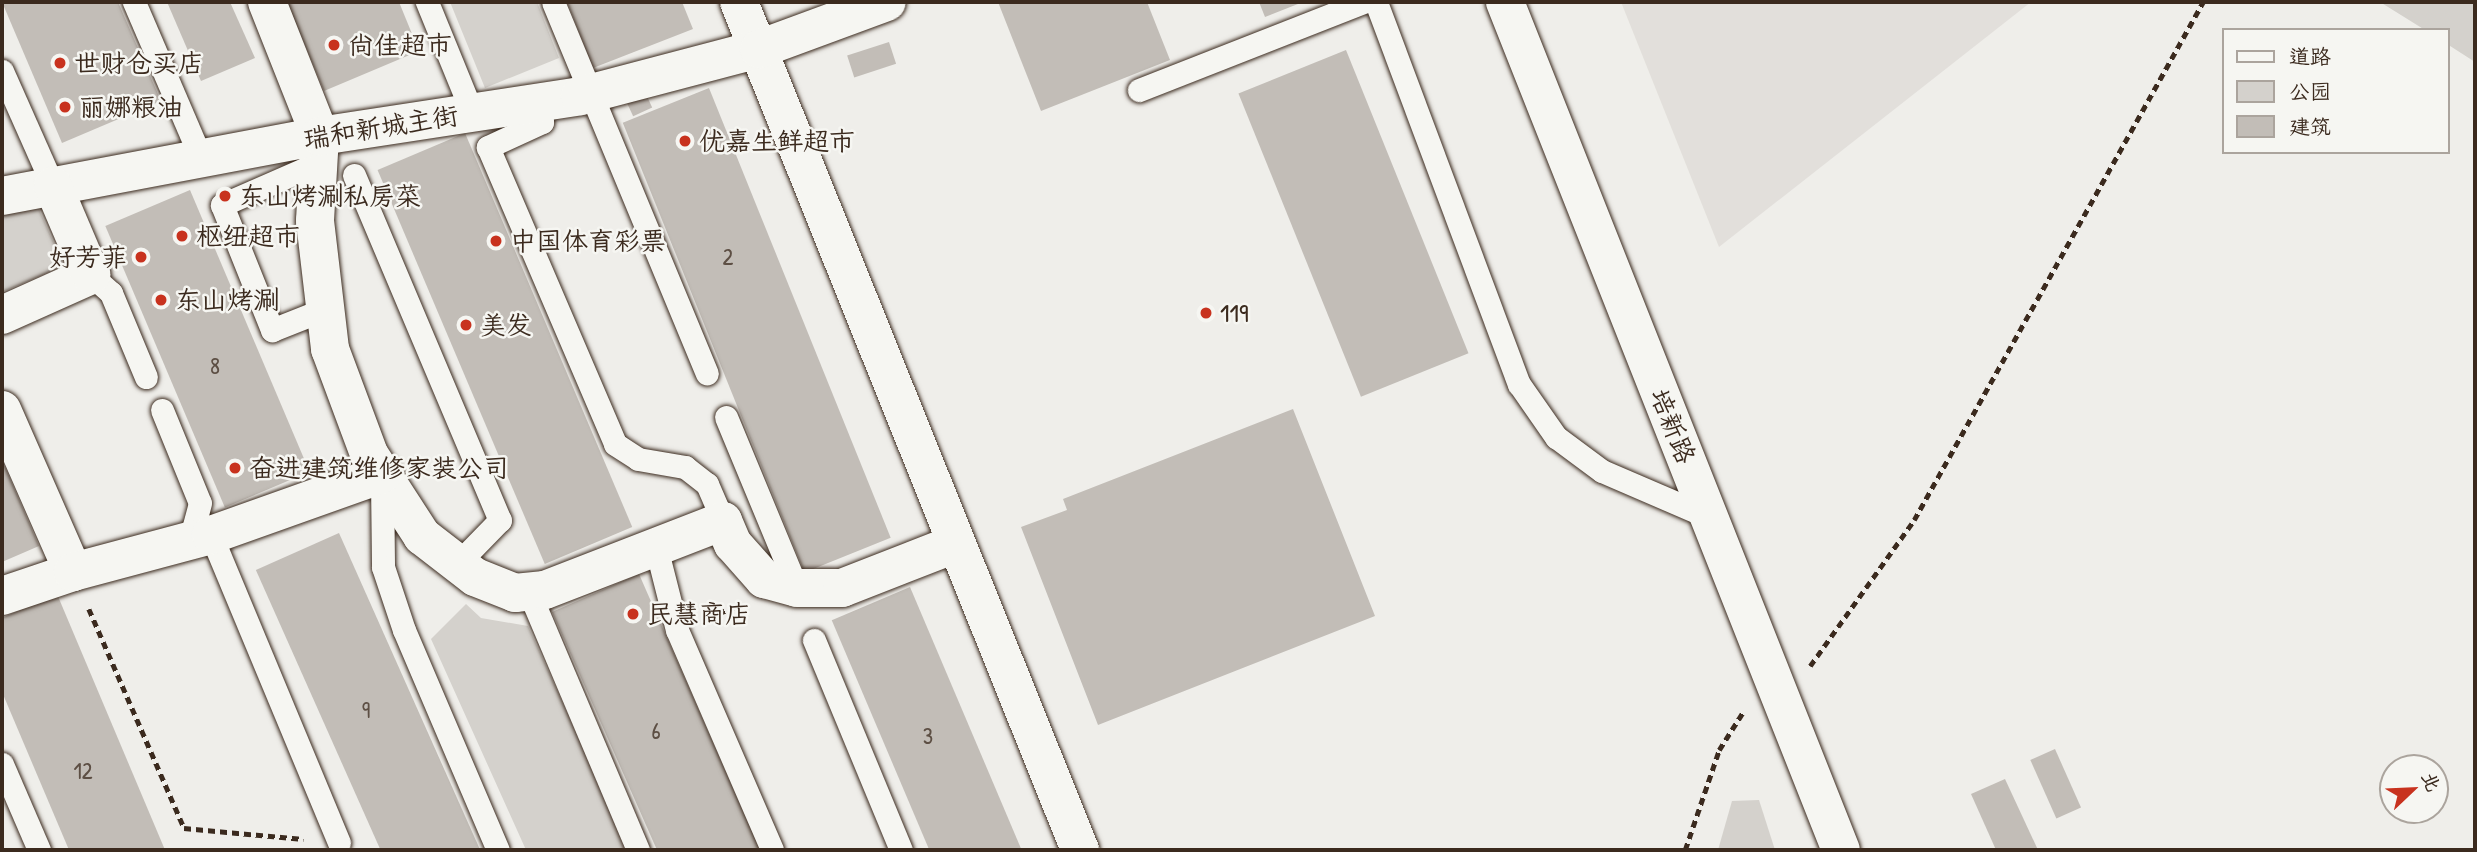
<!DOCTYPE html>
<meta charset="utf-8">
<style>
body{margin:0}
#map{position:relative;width:2477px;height:852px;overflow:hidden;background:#efeeea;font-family:"Patrick Hand","LXGW WenKai TC",sans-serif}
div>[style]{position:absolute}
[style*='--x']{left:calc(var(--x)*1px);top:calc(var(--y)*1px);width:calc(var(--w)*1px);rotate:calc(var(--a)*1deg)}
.built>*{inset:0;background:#e2dfdb}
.green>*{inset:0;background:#d4d1cc}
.building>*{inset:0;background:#c2bdb7;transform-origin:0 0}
.path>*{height:4.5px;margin-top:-2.25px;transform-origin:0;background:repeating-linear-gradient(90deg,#3b2a1e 0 7px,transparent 0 12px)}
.roads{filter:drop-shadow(0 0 2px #3b2a1e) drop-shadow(0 0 2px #3b2a1e)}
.lane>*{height:23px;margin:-11.5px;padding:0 11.5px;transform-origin:11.5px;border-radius:11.5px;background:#f6f6f2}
.street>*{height:38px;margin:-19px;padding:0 19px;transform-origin:19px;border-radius:19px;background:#f6f6f2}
.highway>*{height:38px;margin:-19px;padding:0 19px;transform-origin:19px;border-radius:19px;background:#f6f6f2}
.dots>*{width:19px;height:19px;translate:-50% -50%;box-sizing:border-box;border:4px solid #f6f6f2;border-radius:50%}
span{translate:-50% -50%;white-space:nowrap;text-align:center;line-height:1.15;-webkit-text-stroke:5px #f6f6f2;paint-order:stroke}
.number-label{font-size:23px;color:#5d4f44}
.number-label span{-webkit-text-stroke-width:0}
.poi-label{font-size:26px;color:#3b2a1e}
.left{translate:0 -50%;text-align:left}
.right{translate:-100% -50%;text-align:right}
.street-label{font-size:26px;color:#3b2a1e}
.frame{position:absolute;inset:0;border:4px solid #3b2a1e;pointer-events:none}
.legend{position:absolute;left:2222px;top:28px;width:228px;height:126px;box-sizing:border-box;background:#f6f6f2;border:2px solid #aba49d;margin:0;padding:9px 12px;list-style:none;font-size:21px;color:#3b2a1e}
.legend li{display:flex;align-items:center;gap:14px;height:35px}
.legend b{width:35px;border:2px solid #aba49d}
.north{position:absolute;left:2379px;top:754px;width:70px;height:70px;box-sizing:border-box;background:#f6f6f2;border:2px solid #aba49d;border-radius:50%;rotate:67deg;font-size:19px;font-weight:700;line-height:28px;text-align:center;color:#3b2a1e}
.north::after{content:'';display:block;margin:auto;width:24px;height:32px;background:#c8321e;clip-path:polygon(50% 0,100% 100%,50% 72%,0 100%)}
</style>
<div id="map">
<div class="built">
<i style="clip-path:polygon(1621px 2px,2031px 2px,1719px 247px)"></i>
</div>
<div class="green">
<i style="clip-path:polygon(450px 2px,537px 2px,559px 58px,485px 88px)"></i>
<i style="clip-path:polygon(2380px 2px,2475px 2px,2475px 62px,2447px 44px,2447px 30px,2425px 30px)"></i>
<i style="clip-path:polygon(38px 207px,64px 266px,2px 292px,2px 213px)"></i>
<i style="clip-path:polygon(466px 604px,481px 618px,528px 626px,629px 850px,526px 850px,431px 639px)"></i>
<i style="clip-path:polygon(1759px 800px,1775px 850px,1718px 850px,1732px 801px)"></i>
</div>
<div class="building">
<i style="clip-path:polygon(2px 2px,118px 2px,161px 101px,62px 143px)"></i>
<i style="clip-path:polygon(167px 2px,230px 2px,255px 58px,201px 81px)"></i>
<i style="clip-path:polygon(287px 2px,399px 2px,419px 51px,324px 91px)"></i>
<i style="clip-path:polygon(567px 2px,682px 2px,693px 29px,593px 68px)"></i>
<i style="clip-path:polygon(998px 2px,1147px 2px,1170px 60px,1041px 111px)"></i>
<i style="clip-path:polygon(1259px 2px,1303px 2px,1265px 17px)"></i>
<i style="left:889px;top:42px;width:23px;height:44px;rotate:72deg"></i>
<i style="left:1346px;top:50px;width:327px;height:116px;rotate:68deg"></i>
<i style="left:709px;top:88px;width:485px;height:93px;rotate:68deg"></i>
<i style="left:645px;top:92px;width:17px;height:21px;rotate:65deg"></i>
<i style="left:465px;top:133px;width:428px;height:95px;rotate:67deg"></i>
<i style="left:190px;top:190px;width:306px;height:92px;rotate:67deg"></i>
<i style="clip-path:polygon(1293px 409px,1375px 616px,1098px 725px,1021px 527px,1067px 510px,1063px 499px)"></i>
<i style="clip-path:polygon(2px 460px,39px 546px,2px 562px)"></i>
<i style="left:339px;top:533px;width:346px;height:91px;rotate:66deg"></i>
<i style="clip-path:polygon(639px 574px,760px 850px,657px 850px,552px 612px)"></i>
<i style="left:910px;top:587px;width:287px;height:85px;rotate:67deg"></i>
<i style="clip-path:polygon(57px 594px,165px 850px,69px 850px,2px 692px,2px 618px)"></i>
<i style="left:2055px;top:749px;width:64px;height:27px;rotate:66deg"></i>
<i style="clip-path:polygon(2005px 779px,2038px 850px,1996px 850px,1971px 794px)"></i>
</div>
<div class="path">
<i style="--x:89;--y:609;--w:239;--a:66.5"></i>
<i style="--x:184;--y:828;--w:120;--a:5.3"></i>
<i style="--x:707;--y:618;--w:29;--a:-22"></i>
<i style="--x:1810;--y:666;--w:179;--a:-54.5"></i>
<i style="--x:1914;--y:520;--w:593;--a:-60.84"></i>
<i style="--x:1685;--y:850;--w:106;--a:-71.2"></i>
<i style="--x:1719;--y:750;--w:45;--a:-57.7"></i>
</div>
<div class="roads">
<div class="lane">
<i style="--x:134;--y:2;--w:170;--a:66.8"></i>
<i style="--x:427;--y:2;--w:119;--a:67.8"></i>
<i style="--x:553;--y:2;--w:402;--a:67.5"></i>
<i style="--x:1376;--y:2;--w:408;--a:69.5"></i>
<i style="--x:1519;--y:384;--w:65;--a:55.1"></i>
<i style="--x:1556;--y:437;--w:57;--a:36.5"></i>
<i style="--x:1602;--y:471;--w:116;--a:23.3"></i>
<i style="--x:2;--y:71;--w:126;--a:66.1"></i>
<i style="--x:1139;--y:90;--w:241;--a:-21.4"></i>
<i style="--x:540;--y:102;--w:20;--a:84"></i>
<i style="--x:542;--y:122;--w:60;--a:155.2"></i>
<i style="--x:488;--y:147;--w:323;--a:66.8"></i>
<i style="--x:615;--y:444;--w:27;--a:33"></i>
<i style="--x:638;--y:459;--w:48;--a:9.7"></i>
<i style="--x:685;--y:467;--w:28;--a:38"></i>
<i style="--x:707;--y:484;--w:40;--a:66.6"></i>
<i style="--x:318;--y:163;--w:105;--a:156.4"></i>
<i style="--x:222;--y:205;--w:135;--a:68.2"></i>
<i style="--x:272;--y:330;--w:57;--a:-21.6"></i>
<i style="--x:354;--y:175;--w:375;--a:67.1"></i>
<i style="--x:500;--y:520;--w:60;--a:134.3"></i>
<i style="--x:91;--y:275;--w:27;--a:42"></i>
<i style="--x:111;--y:293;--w:91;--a:67.4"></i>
<i style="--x:162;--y:410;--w:100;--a:67.8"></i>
<i style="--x:200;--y:503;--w:38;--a:105"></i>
<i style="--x:726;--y:417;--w:185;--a:67.5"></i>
<i style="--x:382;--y:481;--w:86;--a:89.3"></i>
<i style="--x:383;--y:567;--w:66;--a:71.6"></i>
<i style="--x:404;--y:630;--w:239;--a:66.9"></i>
<i style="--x:211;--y:535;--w:333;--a:67.4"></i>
<i style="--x:656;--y:547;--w:86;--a:75.8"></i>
<i style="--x:677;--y:630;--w:240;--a:66.6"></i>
<i style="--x:529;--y:592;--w:280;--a:67.1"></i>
<i style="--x:814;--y:640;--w:227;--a:67.5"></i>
<i style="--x:2;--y:764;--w:94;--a:66.7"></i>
</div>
<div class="street">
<i style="--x:267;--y:2;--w:144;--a:68.4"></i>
<i style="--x:320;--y:136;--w:85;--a:93.4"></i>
<i style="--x:315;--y:221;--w:129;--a:83.3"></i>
<i style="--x:330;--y:349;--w:112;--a:69.6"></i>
<i style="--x:369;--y:454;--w:98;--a:57.1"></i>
<i style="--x:422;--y:536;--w:67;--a:37.7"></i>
<i style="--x:475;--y:577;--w:43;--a:21.8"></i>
<i style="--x:515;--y:593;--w:30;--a:-6"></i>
<i style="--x:545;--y:590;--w:191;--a:-21.2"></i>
<i style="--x:723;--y:521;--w:25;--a:67"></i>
<i style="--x:733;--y:544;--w:47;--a:48.5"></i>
<i style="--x:764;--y:579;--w:34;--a:15"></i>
<i style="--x:797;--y:588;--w:45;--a:0"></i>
<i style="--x:842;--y:588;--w:121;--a:-21.3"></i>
<i style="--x:739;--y:2;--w:914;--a:68.09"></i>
<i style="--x:2;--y:196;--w:324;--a:-10.7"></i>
<i style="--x:320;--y:136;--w:263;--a:-8.7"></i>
<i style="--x:580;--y:96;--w:185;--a:-14.7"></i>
<i style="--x:759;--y:49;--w:136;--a:-20.2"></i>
<i style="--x:2;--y:315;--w:98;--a:-24.2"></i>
<i style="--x:91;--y:275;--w:97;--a:-113.1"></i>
<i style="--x:2;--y:410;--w:177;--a:66.3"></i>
<i style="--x:2;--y:596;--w:75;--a:-18.7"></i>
<i style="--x:73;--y:572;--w:143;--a:-15"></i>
<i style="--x:211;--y:535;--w:182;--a:-19.6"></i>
</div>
<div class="highway">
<i style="--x:1505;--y:2;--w:912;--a:68.39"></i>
</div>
</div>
<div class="dots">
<i style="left:334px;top:45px;background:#c8321e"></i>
<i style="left:60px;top:63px;background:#c8321e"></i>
<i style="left:65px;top:107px;background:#c8321e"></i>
<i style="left:685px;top:141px;background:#c8321e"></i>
<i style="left:225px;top:196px;background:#c8321e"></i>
<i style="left:182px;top:236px;background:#c8321e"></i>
<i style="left:496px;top:241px;background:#c8321e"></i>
<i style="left:141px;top:257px;background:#c8321e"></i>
<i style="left:161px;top:300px;background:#c8321e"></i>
<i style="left:1206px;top:313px;background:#c8321e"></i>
<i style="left:466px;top:325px;background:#c8321e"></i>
<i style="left:235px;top:468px;background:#c8321e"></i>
<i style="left:633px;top:614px;background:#c8321e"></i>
</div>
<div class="number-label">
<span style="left:728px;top:257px">2</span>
<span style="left:215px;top:366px">8</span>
<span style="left:366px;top:710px">9</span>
<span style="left:656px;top:731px">6</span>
<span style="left:928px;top:736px">3</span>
<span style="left:83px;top:771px">12</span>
</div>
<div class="poi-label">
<span class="left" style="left:348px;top:45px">尚佳超市</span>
<span class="left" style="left:74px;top:63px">世财仓买店</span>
<span class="left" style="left:79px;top:107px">丽娜粮油</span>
<span class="left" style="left:699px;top:141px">优嘉生鲜超市</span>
<span class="left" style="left:239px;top:196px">东山烤涮私房菜</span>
<span class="left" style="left:196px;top:236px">枢纽超市</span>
<span class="left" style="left:510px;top:241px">中国体育彩票</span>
<span class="right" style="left:127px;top:257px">好芳菲</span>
<span class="left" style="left:175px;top:300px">东山烤涮</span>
<span class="left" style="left:1220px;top:313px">119</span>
<span class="left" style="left:480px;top:325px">美发</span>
<span class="left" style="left:249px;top:468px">奋进建筑维修家装公司</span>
<span class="left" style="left:647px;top:614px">民慧商店</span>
</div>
<div class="street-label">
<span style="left:381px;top:127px;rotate:-9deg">瑞和新城主街</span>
<span style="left:1673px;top:426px;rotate:68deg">培新路</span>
</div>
<div class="frame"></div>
<ul class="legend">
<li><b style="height:9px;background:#f6f6f2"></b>道路</li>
<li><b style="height:19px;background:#d4d1cc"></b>公园</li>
<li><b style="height:19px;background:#c2bdb7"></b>建筑</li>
</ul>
<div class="north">北</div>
</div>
